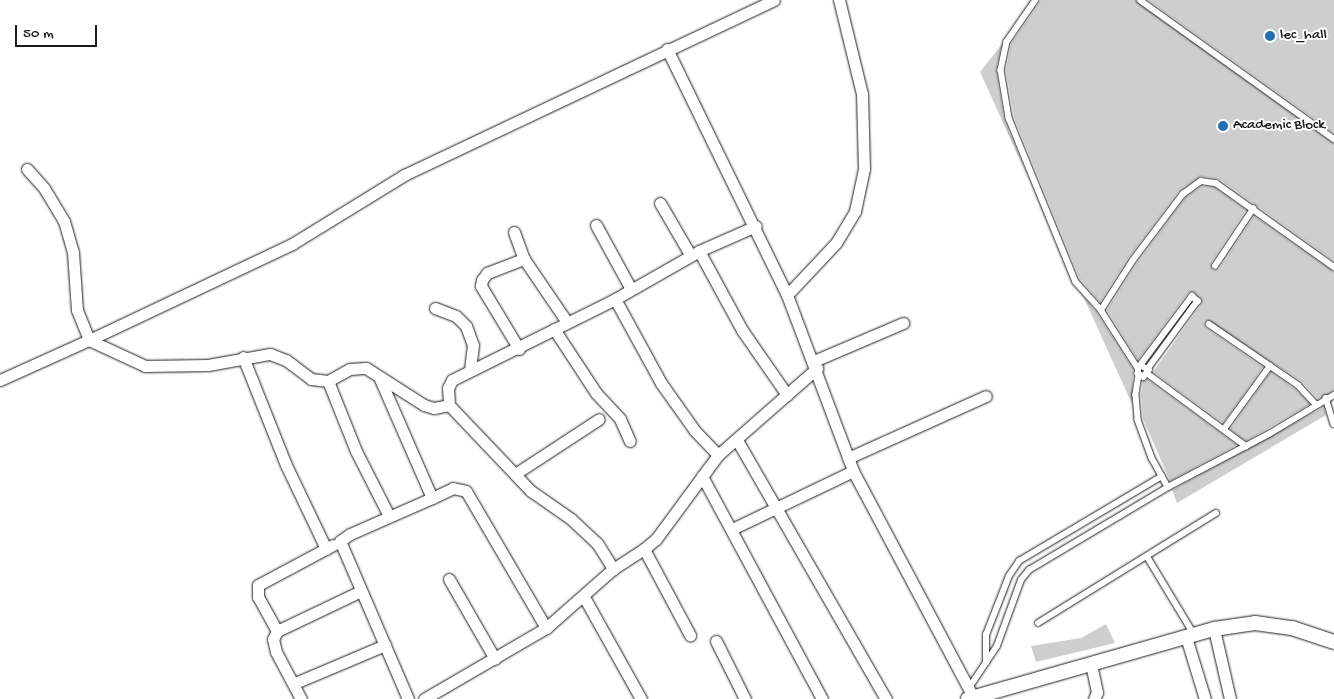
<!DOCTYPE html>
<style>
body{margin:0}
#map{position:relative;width:1334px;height:699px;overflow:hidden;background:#fff;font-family:"Gochi Hand",sans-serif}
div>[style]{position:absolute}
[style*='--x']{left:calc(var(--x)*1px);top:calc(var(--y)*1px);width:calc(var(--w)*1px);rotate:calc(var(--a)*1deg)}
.building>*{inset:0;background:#cecece}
.roads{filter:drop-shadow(0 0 1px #1c1c1c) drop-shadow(0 0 1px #1c1c1c)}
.service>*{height:5.5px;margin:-2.75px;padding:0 2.75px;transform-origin:2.75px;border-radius:2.75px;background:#fff}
.minor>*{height:11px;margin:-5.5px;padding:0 5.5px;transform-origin:5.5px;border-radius:5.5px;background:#fff}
.tertiary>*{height:14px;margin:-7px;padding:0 7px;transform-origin:7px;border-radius:7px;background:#fff}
.dots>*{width:14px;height:14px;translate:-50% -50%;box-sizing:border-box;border:2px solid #fff;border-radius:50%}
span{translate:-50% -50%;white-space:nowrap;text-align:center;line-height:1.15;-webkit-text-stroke:4px #fff;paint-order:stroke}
.poi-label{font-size:15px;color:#1c1c1c}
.left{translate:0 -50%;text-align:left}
.scale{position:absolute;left:15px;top:25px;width:82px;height:22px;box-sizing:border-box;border:2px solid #1c1c1c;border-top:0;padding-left:6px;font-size:15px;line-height:18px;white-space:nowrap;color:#1c1c1c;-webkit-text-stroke:4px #fff;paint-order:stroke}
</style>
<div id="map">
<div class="building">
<i style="clip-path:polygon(1041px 0,1135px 0,1334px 144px,1334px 261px,1219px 179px,1201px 176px,1179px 191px,1129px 257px,1100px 302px,1080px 279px,1014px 117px,1006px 70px,1011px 44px)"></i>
<i style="clip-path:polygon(1148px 0,1334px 0,1334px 133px)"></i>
<i style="clip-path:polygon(1002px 44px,996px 70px,1004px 119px,1029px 180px,980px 72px)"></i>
<i style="clip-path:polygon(1202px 186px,1214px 187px,1246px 210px,1211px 263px,1213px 270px,1219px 269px,1254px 216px,1334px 272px,1334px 390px,1318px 399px,1301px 381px,1207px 320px,1204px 323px,1206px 328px,1263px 367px,1223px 423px,1153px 372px,1202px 303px,1201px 298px,1193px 292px,1188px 293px,1138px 360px,1107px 310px,1137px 263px,1186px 197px)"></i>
<i style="clip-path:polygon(1083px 296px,1097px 313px,1133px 369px,1132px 404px)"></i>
<i style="clip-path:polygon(1271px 372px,1295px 389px,1310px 404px,1246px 441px,1230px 429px)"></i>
<i style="clip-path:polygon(1148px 380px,1237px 445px,1170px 481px,1143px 419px,1141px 395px,1143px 381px)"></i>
<i style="clip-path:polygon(1324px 407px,1326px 415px,1177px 503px,1172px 490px)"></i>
<i style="clip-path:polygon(1106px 624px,1115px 643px,1036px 662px,1031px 646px,1081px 638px)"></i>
</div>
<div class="roads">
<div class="service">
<i style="--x:1036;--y:0;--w:51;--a:124.6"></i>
<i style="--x:1007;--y:42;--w:29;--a:102"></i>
<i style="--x:1001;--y:70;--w:49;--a:80.5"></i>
<i style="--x:1009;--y:118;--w:177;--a:67.8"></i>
<i style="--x:1076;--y:282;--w:38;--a:48"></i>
<i style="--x:1101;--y:310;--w:69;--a:57.5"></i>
<i style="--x:1140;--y:0;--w:239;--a:35.6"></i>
<i style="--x:1215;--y:266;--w:69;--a:-56.3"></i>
<i style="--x:1101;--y:310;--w:59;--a:-57.4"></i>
<i style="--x:1133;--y:260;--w:83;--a:-52.9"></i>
<i style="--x:1183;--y:194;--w:22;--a:-36"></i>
<i style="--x:1201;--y:181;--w:15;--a:8"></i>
<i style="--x:1216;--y:183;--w:145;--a:35.4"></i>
<i style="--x:1209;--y:324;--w:108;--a:34.4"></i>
<i style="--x:1298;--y:385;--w:26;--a:47"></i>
<i style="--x:1142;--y:366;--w:8;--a:30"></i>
<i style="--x:1149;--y:370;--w:9;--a:126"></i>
<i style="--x:1144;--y:377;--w:7;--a:-153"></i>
<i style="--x:1138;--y:374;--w:6;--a:-90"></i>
<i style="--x:1138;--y:368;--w:90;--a:-53.1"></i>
<i style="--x:1192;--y:296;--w:8;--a:40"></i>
<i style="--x:1198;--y:301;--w:84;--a:126.3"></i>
<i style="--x:1148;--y:374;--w:122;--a:36.3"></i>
<i style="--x:1139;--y:375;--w:20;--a:99"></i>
<i style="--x:1136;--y:395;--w:25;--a:85"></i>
<i style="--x:1138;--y:420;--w:40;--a:69.8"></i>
<i style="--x:1152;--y:458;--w:33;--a:61"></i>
<i style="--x:1326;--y:398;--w:27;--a:73"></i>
<i style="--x:1224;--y:429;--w:78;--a:-53.9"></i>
<i style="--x:1147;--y:556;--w:91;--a:58.9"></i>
<i style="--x:1038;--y:623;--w:209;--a:-31.7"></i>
<i style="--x:986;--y:663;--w:28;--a:-90"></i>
<i style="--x:986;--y:635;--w:63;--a:-68.7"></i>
<i style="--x:1009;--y:576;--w:18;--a:-56"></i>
<i style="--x:1019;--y:561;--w:166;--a:-30.7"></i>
<i style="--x:969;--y:688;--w:50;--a:-56.3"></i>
<i style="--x:997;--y:646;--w:70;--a:-70"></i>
<i style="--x:1021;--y:580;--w:13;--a:-51"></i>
<i style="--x:1029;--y:570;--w:162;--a:-30.8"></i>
<i style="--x:1168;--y:487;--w:114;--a:-27.7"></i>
<i style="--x:1269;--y:434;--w:76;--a:-31"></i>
</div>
<div class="minor">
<i style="--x:667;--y:49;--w:274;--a:64"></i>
<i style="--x:787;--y:295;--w:188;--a:69.4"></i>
<i style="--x:853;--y:471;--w:256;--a:62"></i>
<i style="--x:27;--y:169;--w:25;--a:48"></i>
<i style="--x:44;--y:188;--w:39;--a:59"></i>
<i style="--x:64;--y:221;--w:33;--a:74"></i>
<i style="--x:73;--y:253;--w:57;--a:86"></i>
<i style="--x:77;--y:310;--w:32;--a:68"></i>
<i style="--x:89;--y:340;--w:225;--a:-25.3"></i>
<i style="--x:292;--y:244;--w:132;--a:-31.6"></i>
<i style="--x:404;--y:175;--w:409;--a:-25.3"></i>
<i style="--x:660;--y:203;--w:61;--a:59.7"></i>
<i style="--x:596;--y:225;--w:73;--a:61.3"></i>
<i style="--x:514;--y:232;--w:29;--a:70"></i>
<i style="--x:524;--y:259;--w:76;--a:55.7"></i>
<i style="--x:699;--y:251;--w:90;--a:61.4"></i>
<i style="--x:742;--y:330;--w:79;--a:55.3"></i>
<i style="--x:787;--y:295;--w:71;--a:-46.7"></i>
<i style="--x:836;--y:243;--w:37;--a:-59"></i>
<i style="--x:855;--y:211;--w:43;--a:-77.9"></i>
<i style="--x:864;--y:169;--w:75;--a:-91.5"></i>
<i style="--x:862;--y:94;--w:97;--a:-103.7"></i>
<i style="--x:615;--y:299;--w:96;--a:61.3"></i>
<i style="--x:661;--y:383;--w:59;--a:54.7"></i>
<i style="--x:695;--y:431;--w:33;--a:46"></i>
<i style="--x:435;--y:308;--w:22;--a:21"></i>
<i style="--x:456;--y:316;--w:14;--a:45"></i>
<i style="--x:466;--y:326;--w:20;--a:70"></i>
<i style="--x:473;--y:345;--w:25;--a:97"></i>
<i style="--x:554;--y:329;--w:77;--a:56.7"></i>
<i style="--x:596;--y:393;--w:35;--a:47"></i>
<i style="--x:620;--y:419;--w:24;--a:66"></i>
<i style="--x:519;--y:349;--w:74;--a:-121.1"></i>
<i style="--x:481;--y:286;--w:6;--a:-81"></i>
<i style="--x:482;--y:280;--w:9;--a:-54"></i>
<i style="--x:487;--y:273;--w:40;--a:-21"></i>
<i style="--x:243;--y:357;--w:116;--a:68.3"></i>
<i style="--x:286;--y:465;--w:93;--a:64.5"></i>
<i style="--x:814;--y:361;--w:97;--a:-23.1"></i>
<i style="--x:380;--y:379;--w:130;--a:66.4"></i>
<i style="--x:432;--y:498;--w:90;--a:156.3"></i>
<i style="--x:350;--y:534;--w:12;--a:145"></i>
<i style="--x:340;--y:541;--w:172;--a:66.7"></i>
<i style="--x:0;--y:380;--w:98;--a:-24.2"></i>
<i style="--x:89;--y:340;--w:62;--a:24.9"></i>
<i style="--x:145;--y:366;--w:63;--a:-0.9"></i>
<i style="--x:208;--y:365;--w:63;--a:-10.1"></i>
<i style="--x:270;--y:354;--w:17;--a:21"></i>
<i style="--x:286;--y:360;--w:31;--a:37"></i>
<i style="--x:311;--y:379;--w:17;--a:7"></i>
<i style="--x:328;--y:381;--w:25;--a:-29"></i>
<i style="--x:350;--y:369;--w:16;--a:-4"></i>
<i style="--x:366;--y:368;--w:69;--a:32.5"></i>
<i style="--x:424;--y:405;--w:10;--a:17"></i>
<i style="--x:434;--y:408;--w:15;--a:-11"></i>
<i style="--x:449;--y:405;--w:119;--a:46.4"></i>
<i style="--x:531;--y:491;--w:49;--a:35"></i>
<i style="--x:571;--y:519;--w:35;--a:43"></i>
<i style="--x:597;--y:543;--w:31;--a:58"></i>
<i style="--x:328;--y:381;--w:75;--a:68.2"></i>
<i style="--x:356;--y:451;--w:73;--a:63.1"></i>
<i style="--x:449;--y:405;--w:17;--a:-93"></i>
<i style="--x:448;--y:388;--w:9;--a:-63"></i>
<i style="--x:452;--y:380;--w:182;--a:-26.4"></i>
<i style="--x:615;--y:299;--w:97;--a:-29.7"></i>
<i style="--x:699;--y:251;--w:62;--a:-23.7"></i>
<i style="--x:737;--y:440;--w:299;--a:60.1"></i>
<i style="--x:848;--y:458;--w:151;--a:-24.2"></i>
<i style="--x:515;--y:474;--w:100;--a:-33.2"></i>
<i style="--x:702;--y:476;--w:253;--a:61.7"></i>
<i style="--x:432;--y:498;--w:23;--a:-25"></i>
<i style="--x:453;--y:488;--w:13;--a:13"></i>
<i style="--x:466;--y:491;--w:159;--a:59.7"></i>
<i style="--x:732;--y:529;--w:134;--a:-25.6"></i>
<i style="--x:644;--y:549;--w:98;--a:61.9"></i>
<i style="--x:449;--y:579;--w:92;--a:60.1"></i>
<i style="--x:584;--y:597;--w:117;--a:60.8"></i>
<i style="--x:1214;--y:629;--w:72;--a:77.1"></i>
<i style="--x:277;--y:631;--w:39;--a:-119"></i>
<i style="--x:258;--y:597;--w:12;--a:-90"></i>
<i style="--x:258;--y:585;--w:85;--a:-28.1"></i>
<i style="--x:1186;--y:637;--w:65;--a:73"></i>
<i style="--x:716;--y:641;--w:65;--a:63.4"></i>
<i style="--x:1091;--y:664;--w:29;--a:78"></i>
<i style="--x:1097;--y:692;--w:8;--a:113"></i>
<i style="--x:295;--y:683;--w:98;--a:-22.9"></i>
<i style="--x:301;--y:699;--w:53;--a:-118"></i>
<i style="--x:276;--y:652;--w:13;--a:-103"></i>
<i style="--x:273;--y:639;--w:9;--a:-63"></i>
<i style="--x:277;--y:631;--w:93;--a:-25.5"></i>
<i style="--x:424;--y:699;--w:141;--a:-30.2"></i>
<i style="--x:546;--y:628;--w:89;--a:-41.4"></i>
<i style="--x:613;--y:569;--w:37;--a:-33"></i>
<i style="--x:644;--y:549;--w:16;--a:-40"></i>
<i style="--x:656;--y:539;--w:104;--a:-53.6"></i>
<i style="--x:718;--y:455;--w:132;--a:-41.3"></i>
</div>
<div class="tertiary">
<i style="--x:968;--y:699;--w:256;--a:-15.9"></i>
<i style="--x:1214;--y:629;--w:41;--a:-8.3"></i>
<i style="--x:1255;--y:623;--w:37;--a:8"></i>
<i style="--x:1292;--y:628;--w:44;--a:18.4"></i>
</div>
</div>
<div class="dots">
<i style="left:1270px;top:36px;background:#1f6fb2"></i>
<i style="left:1223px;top:126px;background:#1f6fb2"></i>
</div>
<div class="poi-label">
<span class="left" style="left:1280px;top:36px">lec_hall</span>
<span class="left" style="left:1233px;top:126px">Academic Block</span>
</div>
<div class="scale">50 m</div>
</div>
